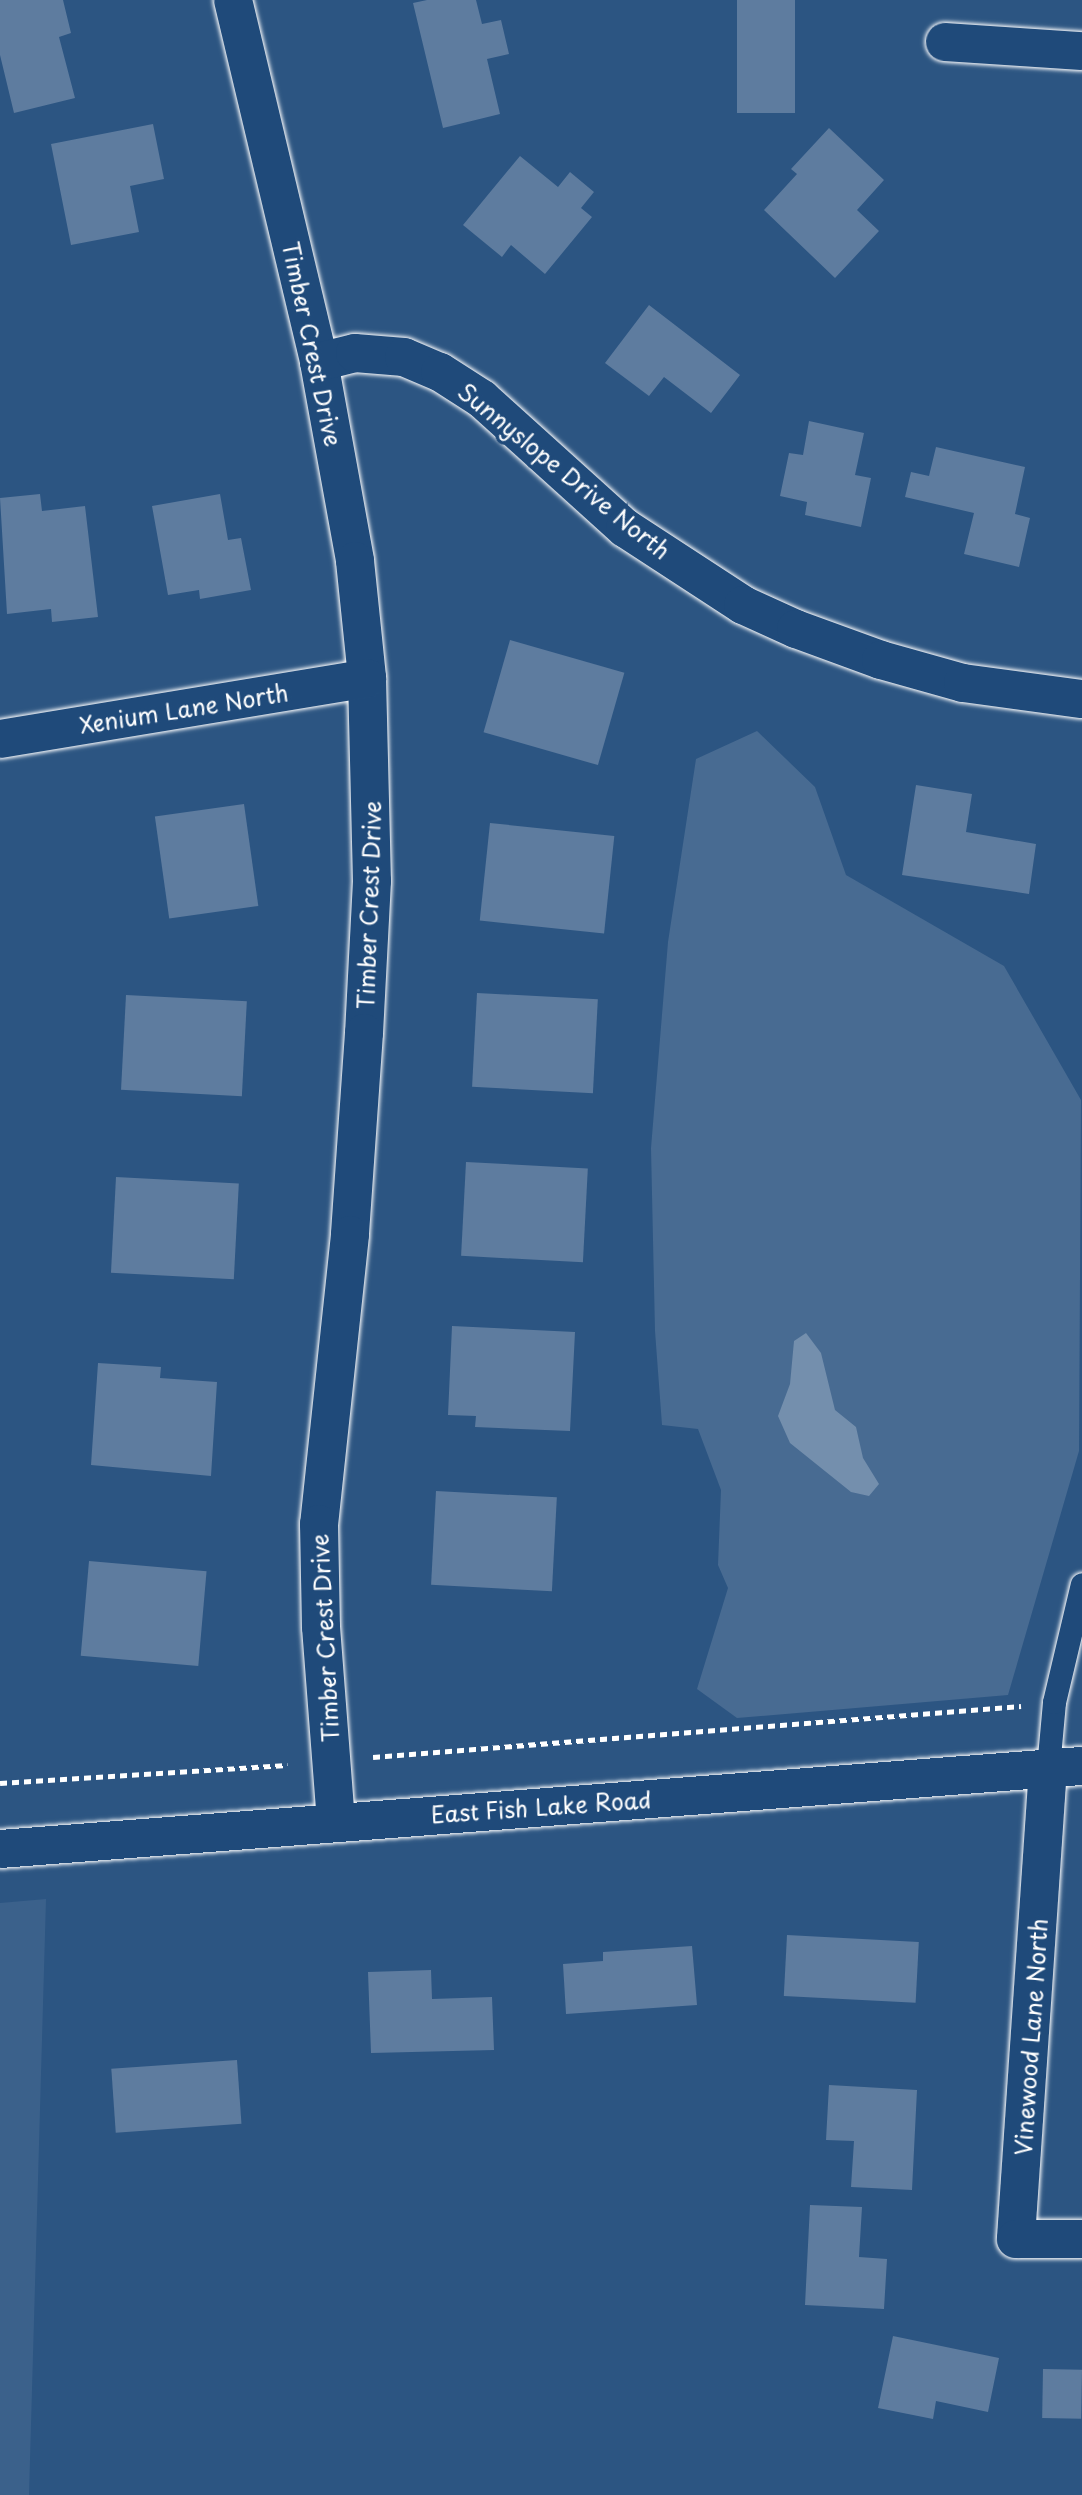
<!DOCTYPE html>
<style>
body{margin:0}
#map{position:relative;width:1082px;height:2495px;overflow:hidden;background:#2c5582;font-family:"Playpen Sans",sans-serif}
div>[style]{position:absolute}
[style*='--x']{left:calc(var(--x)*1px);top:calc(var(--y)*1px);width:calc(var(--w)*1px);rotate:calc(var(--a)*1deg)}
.built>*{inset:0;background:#3b618b}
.green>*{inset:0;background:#486b92}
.water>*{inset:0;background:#748fad}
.building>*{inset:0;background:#5e7c9f;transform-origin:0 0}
.path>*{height:4.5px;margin-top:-2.25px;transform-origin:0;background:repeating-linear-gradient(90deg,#fff 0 7px,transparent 0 12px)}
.roads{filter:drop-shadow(0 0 2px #fff) drop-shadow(0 0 2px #fff)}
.service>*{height:23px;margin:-11.5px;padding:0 11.5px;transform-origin:11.5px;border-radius:11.5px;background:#1f4a7a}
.minor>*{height:38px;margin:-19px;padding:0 19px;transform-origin:19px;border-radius:19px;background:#1f4a7a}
.tertiary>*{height:38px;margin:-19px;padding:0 19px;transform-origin:19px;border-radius:19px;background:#1f4a7a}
span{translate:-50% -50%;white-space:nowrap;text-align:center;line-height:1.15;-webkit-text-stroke:7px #1f4a7a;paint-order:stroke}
.street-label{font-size:23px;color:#fff}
</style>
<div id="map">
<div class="built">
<i style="clip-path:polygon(46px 1899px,29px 2495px,0 2495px,0 1903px)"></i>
</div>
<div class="green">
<i style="clip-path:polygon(757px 731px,815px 787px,846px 875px,1004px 966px,1081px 1100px,1079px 1451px,1008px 1695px,737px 1718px,697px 1689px,728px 1588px,718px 1565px,721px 1490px,698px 1429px,662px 1425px,655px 1331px,651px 1148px,668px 942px,696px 759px)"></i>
</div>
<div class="water">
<i style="clip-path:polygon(806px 1333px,821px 1353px,835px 1410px,856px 1427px,863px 1458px,879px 1484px,869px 1496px,851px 1492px,790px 1443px,778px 1416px,790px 1384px,794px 1341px)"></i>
</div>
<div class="building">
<i style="clip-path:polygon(0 0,63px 0,71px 33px,59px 37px,75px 98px,14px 113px,0 55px)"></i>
<i style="clip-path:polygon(427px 0,476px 0,482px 24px,501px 20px,509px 54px,487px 59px,500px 114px,443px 128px,413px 3px)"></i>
<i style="left:737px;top:0;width:58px;height:113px"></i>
<i style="clip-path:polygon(153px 124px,164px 179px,130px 186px,139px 232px,71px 245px,51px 144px)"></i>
<i style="clip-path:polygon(829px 128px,884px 180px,857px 210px,879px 231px,835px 278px,764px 210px,797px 174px,791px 169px)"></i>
<i style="clip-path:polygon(520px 156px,558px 187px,570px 172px,594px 192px,581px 208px,592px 217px,545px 274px,511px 245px,502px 257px,463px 225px)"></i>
<i style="clip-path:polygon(649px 305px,740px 375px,711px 413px,664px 377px,649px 396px,605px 363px)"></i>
<i style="clip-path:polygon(809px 421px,864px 433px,855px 475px,871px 478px,861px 527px,805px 515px,807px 502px,780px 496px,789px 453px,803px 455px)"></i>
<i style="clip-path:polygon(936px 447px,1025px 467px,1015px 514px,1030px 518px,1019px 567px,964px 554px,974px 513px,905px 497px,911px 472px,929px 476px)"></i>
<i style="clip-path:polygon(40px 494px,42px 511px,85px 506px,98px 617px,52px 622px,51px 609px,7px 614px,0 498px)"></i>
<i style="clip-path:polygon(220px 494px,228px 540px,241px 538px,251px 590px,200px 599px,199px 590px,168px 595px,152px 506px)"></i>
<i style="left:510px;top:640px;width:119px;height:96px;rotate:16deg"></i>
<i style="clip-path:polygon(916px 785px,972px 794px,966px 832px,1036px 844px,1029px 894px,902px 875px)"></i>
<i style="left:244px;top:804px;width:103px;height:90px;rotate:82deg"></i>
<i style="left:490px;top:823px;width:125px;height:98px;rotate:6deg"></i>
<i style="left:477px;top:993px;width:121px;height:94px;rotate:3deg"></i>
<i style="left:126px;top:995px;width:121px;height:95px;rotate:3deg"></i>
<i style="left:466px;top:1162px;width:122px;height:94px;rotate:3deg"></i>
<i style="left:116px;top:1177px;width:123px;height:96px;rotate:3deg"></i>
<i style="clip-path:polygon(452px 1326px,575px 1332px,570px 1431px,475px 1427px,476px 1416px,448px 1415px)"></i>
<i style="clip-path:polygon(98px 1363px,161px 1367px,160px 1378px,217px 1382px,211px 1476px,91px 1465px)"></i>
<i style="left:436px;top:1491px;width:121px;height:94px;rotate:3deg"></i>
<i style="left:89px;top:1561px;width:118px;height:95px;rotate:5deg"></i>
<i style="left:787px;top:1935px;width:132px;height:61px;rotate:3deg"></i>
<i style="clip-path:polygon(692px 1946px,697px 2005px,566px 2014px,563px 1964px,603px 1961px,603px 1952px)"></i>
<i style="clip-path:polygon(431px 1970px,432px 1999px,492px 1997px,494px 2050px,371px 2053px,368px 1972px)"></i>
<i style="left:237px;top:2060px;width:64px;height:126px;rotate:86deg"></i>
<i style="clip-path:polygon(829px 2085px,917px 2090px,912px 2190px,851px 2187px,854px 2141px,826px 2140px)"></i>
<i style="clip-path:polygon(810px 2205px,862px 2207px,859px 2257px,887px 2259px,884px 2309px,805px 2305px)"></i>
<i style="clip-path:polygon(893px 2336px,999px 2358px,988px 2412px,936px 2401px,933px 2419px,878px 2408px)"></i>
<i style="left:1043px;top:2369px;width:39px;height:49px;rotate:1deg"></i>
</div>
<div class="path">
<i style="--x:373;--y:1757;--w:650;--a:-4.5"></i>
<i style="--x:0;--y:1783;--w:288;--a:-3.6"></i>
</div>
<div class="roads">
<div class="service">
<i style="--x:1048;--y:1768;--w:66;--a:-84.8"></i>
<i style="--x:1054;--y:1702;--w:121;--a:-76.7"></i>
</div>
<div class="minor">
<i style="--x:233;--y:0;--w:372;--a:76.6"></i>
<i style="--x:319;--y:362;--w:202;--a:79.7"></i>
<i style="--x:355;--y:561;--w:118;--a:84.1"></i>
<i style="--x:367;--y:678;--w:203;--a:88.6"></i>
<i style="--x:372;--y:881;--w:152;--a:93"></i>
<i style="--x:364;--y:1033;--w:202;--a:94"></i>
<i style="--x:350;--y:1235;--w:291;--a:96.1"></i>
<i style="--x:319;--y:1524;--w:103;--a:88.9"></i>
<i style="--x:321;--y:1627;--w:196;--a:85.6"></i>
<i style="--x:945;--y:42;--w:137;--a:3.8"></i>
<i style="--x:319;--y:362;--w:37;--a:-14"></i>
<i style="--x:355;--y:353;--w:49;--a:4.7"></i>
<i style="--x:404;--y:357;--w:39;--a:23"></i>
<i style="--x:440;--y:372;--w:50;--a:32.7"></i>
<i style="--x:482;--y:399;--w:193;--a:42.1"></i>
<i style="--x:625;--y:528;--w:141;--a:33.1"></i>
<i style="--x:743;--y:605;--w:58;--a:24.4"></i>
<i style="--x:796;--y:629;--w:90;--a:20"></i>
<i style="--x:881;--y:660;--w:85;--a:15.7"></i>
<i style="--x:963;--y:683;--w:120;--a:7.7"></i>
<i style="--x:0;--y:739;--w:372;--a:-9.4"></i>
<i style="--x:1048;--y:1768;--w:472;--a:93.9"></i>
<i style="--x:1016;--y:2239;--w:66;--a:0"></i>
</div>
<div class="tertiary">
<i style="--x:0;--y:1849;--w:1085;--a:-4.39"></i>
</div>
</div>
<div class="street-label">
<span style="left:312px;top:344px;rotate:78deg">Timber Crest Drive</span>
<span style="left:564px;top:471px;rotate:39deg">Sunnyslope Drive North</span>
<span style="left:184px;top:709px;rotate:-9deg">Xenium Lane North</span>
<span style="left:369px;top:905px;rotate:-88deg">Timber Crest Drive</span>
<span style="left:325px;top:1638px;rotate:-93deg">Timber Crest Drive</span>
<span style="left:541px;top:1807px;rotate:-4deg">East Fish Lake Road</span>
<span style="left:1031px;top:2037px;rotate:-86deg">Vinewood Lane North</span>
</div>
</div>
